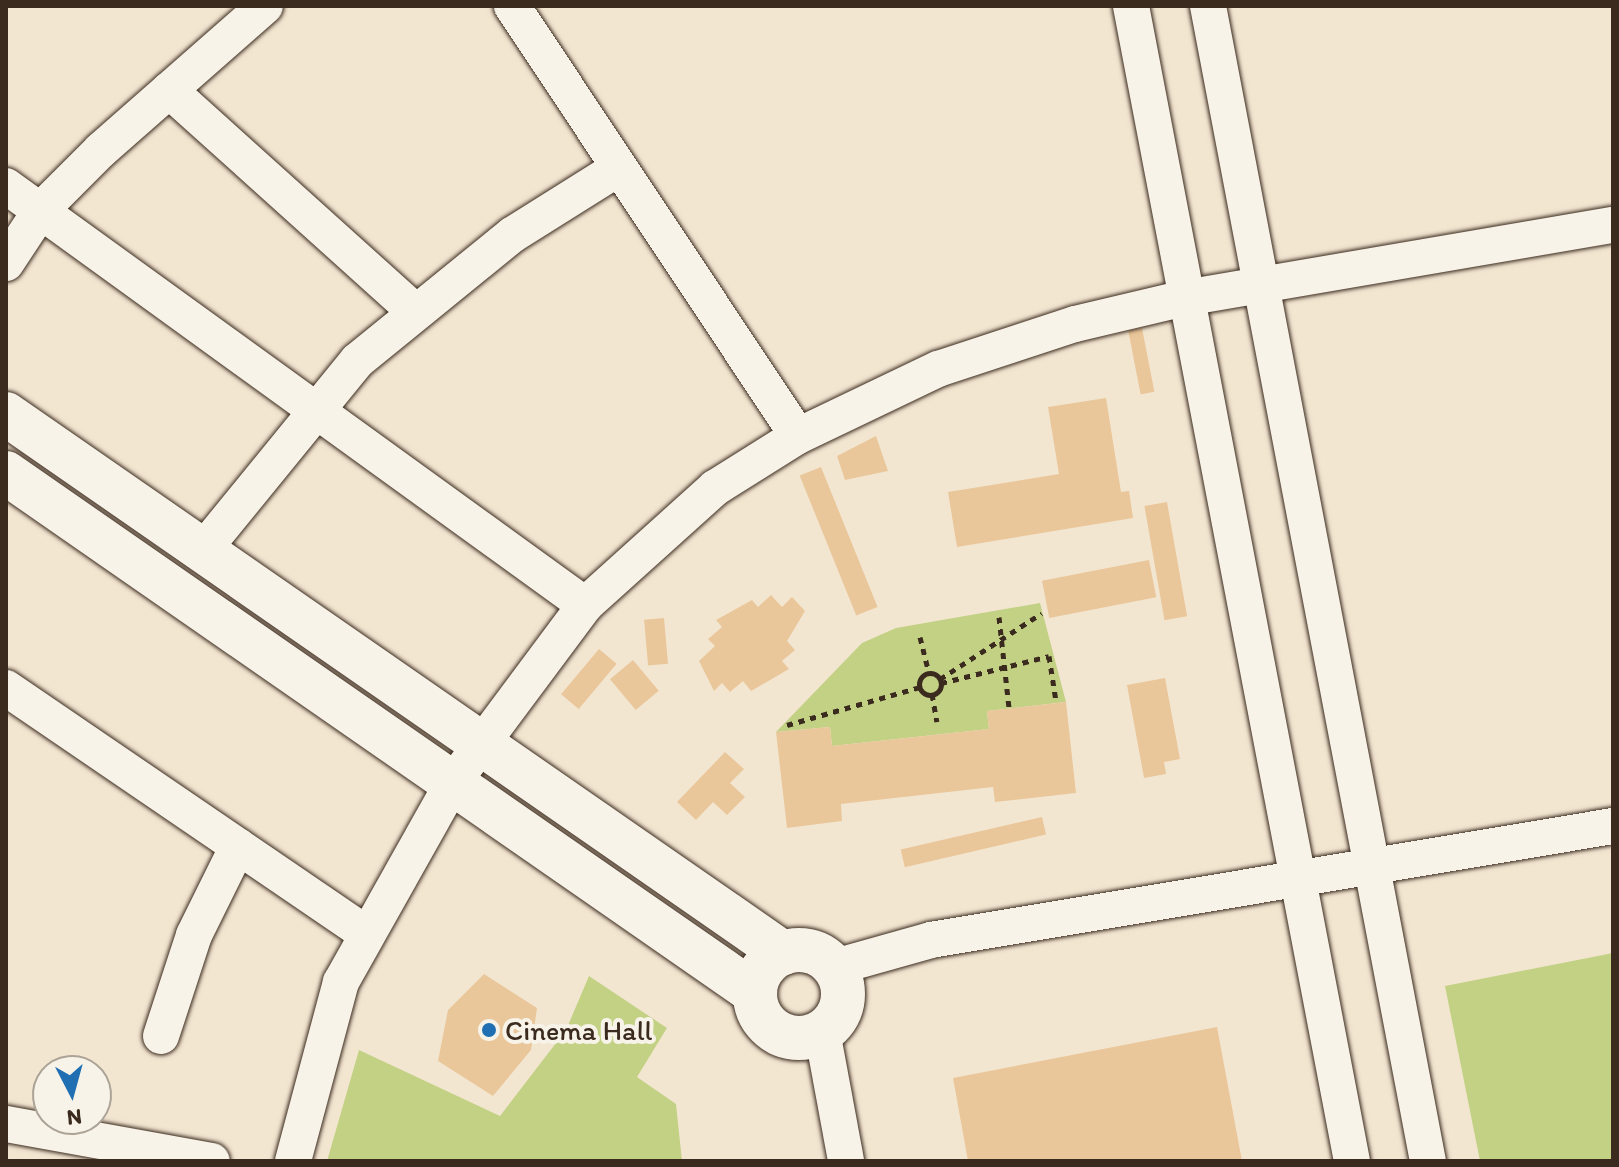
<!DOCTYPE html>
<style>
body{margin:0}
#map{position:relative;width:1619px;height:1167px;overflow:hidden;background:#f3e6d1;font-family:Itim,sans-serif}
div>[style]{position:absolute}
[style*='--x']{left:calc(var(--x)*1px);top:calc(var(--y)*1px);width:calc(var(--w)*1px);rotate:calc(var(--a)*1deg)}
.green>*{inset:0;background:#c3d185}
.building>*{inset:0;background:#eac79b;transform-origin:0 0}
.path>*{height:5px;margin-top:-2.5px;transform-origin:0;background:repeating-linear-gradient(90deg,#3b2a1e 0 6px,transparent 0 12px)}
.path>.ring{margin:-2.5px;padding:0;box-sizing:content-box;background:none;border:5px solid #3b2a1e;border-radius:50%}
.roads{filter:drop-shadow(0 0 2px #3b2a1e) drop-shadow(0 0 2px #3b2a1e)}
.minor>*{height:36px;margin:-18px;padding:0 18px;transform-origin:18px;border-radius:18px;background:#f7f3e8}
.major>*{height:44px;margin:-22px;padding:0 22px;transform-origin:22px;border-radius:22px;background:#f7f3e8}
.major>.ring{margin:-22px;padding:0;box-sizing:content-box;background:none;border:44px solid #f7f3e8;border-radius:50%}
.dots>*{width:22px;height:22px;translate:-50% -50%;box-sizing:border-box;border:4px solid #f7f3e8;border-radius:50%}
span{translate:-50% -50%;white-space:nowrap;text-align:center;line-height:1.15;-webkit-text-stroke:8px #f7f3e8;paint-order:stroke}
.poi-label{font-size:28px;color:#3b2a1e}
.left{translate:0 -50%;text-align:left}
.frame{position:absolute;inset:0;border:8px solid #3b2a1e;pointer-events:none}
.north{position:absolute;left:32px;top:1055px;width:80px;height:80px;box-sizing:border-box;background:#f7f3e8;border:2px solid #aca397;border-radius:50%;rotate:174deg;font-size:22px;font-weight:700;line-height:32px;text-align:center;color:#3b2a1e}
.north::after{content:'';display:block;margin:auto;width:28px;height:36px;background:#1f6fb2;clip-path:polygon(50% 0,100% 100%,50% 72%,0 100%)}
</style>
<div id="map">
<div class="green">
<i style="clip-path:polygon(1040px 603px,1066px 702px,987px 711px,989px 729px,832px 746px,830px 727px,776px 732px,862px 643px,896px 628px)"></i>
<i style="clip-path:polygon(1613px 953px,1613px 1161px,1480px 1161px,1445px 986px)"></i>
<i style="clip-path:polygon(589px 976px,667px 1028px,637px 1077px,676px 1104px,682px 1161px,327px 1161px,359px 1050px,500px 1116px,566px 1030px)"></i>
</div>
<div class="building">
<i style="left:1142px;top:328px;width:65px;height:14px;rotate:79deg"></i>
<i style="clip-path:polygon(1106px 398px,1121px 492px,1129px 491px,1133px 518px,957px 547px,948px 492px,1059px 474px,1048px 407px)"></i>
<i style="clip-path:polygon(876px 436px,888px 471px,845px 480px,837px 456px)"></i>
<i style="left:821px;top:467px;width:151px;height:23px;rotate:68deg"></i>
<i style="left:1167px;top:502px;width:116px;height:23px;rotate:80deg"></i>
<i style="left:1149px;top:560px;width:38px;height:109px;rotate:79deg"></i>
<i style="clip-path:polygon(771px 595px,782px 607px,792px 597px,805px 611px,787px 641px,795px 650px,782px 661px,789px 669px,751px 691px,743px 681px,730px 692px,722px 683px,714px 691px,699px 661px,715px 646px,708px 639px,722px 627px,716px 620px,752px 600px,758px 607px)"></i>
<i style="left:664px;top:618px;width:46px;height:20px;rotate:85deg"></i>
<i style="left:599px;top:649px;width:23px;height:59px;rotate:40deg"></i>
<i style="left:633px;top:660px;width:40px;height:30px;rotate:50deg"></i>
<i style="clip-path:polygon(1165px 678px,1180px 759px,1164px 762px,1166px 774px,1144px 778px,1127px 685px)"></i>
<i style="clip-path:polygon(1066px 702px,1076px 793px,995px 802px,993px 787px,841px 804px,842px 821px,787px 828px,776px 732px,830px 727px,832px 746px,989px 729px,987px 711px)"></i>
<i style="clip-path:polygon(725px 752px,744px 769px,730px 783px,745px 797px,727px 815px,713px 802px,696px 820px,677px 802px)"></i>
<i style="left:1042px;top:817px;width:18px;height:145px;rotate:77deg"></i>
<i style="clip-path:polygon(484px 974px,537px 1008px,531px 1050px,493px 1096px,438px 1061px,448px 1010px)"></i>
<i style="clip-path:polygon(1217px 1027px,1242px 1161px,968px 1161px,953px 1078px)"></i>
</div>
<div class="path">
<i style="--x:999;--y:617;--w:92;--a:83.7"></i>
<i style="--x:920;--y:637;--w:37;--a:76"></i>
<i class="ring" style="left:919px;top:673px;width:17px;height:17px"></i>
<i style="--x:940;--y:679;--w:121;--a:-32.9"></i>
<i style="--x:941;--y:683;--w:111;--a:-14"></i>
<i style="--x:1049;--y:656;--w:46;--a:81.2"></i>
<i style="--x:932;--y:694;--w:28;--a:80"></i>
<i style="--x:787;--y:725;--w:138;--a:-15.9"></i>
</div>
<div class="roads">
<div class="minor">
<i style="--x:512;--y:6;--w:516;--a:56.37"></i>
<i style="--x:1131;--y:6;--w:1176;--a:79.17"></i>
<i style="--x:1208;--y:6;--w:1176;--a:79.22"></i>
<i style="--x:169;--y:90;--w:329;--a:42"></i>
<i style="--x:6;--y:186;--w:715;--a:35.89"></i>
<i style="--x:6;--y:263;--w:64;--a:-56.6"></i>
<i style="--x:41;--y:210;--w:85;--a:-45"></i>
<i style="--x:101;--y:150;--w:218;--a:-41.3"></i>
<i style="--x:203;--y:550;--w:244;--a:-50.8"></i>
<i style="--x:357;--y:361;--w:200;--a:-39.1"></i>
<i style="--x:512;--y:235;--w:126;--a:-32.1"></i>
<i style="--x:6;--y:688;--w:437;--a:34.3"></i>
<i style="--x:835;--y:967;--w:100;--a:-15.7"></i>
<i style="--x:931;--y:940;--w:691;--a:-9.49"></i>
<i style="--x:822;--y:1031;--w:132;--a:79.5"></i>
<i style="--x:161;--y:1036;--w:106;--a:-71.9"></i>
<i style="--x:194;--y:935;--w:99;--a:-63.7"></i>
<i style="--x:6;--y:1124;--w:209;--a:10.2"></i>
<i style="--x:293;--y:1161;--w:185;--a:-75"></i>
<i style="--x:341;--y:982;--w:231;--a:-60.7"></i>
<i style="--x:454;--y:781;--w:219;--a:-53.3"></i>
<i style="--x:585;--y:605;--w:175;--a:-42"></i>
<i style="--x:715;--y:488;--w:98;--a:-32.1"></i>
<i style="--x:798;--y:436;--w:155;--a:-25.6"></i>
<i style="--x:938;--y:369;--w:144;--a:-18.2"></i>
<i style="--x:1075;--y:324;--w:113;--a:-13.3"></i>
<i style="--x:1185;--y:298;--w:434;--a:-9.7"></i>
</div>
<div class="major">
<i style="--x:6;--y:414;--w:946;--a:34.75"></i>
<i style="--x:6;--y:473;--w:912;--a:34.77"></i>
<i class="ring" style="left:755px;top:950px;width:44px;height:44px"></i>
</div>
</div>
<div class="dots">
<i style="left:489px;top:1030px;background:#1f6fb2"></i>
</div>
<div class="poi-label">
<span class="left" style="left:505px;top:1030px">Cinema Hall</span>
</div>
<div class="frame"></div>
<div class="north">N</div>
</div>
